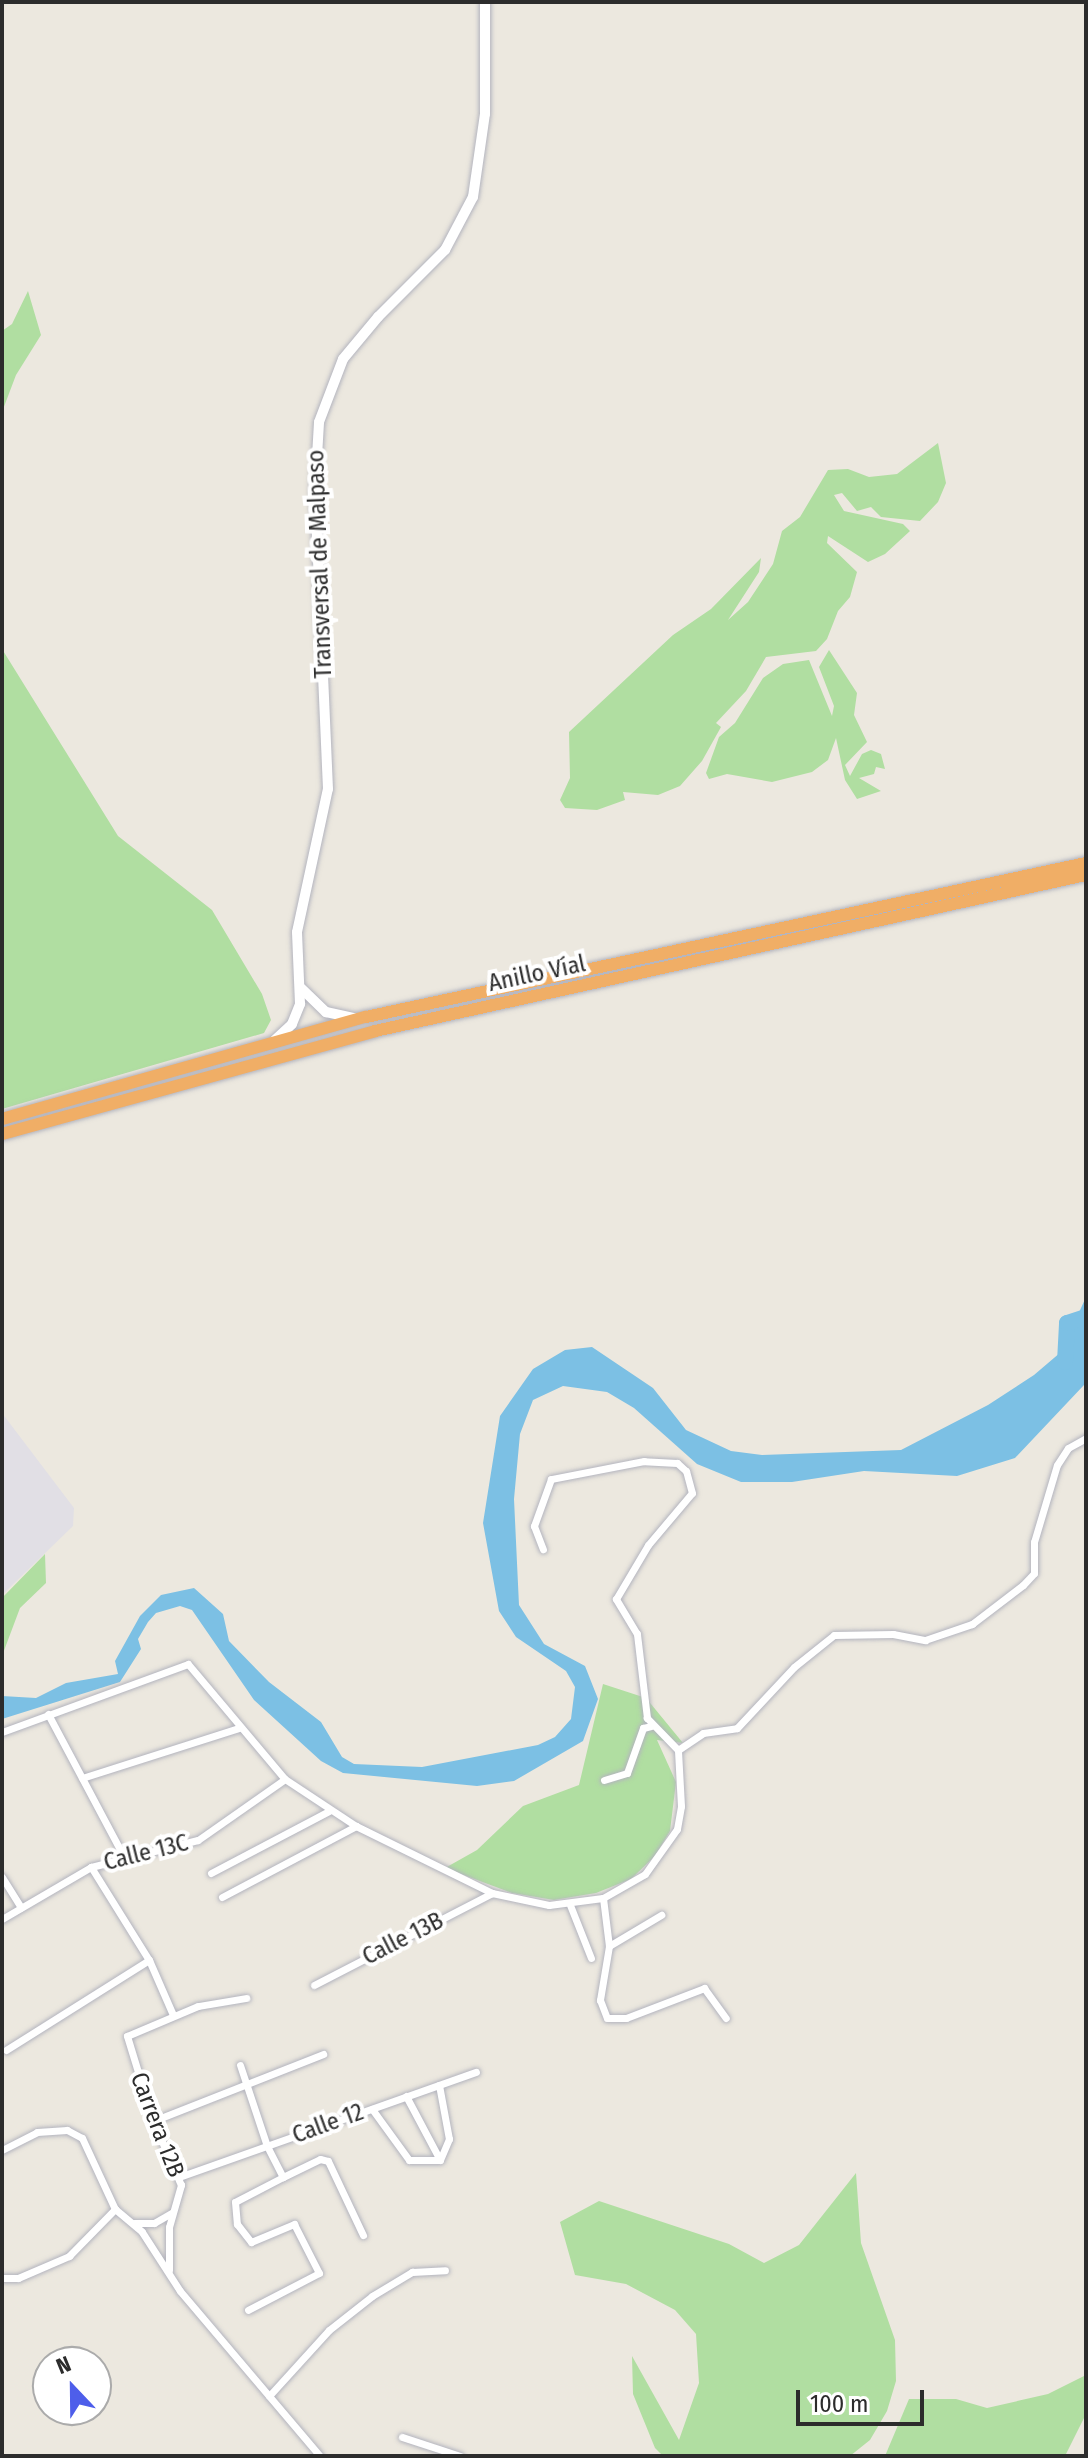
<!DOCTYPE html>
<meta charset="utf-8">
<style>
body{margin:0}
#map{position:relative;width:1088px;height:2458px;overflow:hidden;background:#ece8df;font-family:"Fira Sans Condensed",sans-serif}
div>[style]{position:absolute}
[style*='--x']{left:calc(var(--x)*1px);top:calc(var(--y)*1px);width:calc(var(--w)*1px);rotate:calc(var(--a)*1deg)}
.industrial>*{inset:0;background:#e1dfe5}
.green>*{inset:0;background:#b0dea1}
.water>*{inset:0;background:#7cc0e4}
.river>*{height:16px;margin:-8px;padding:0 8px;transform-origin:8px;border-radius:8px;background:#7cc0e4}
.roads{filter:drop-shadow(0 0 2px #b3b4be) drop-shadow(0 0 2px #b3b4be)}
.street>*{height:7px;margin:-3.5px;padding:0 3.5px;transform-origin:3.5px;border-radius:3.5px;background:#fff}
.secondary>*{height:10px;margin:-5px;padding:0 5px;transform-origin:5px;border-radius:5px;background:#fff}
.highway>*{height:12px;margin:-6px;padding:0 6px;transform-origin:6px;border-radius:6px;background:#f0ae66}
span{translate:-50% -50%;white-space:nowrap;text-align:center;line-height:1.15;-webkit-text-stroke:8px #fff;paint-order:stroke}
.street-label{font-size:24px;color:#2c2c2c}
.frame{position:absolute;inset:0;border:4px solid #2c2c2c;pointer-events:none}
.north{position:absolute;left:32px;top:2346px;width:80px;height:80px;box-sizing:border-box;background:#fff;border:2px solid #ababab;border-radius:50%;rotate:338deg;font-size:22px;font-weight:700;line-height:32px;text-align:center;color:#2c2c2c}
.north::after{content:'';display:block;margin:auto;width:28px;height:36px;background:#4e5eea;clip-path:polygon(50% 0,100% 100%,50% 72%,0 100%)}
.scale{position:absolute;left:796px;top:2390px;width:128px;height:36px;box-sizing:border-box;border:4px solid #2c2c2c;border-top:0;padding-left:10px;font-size:24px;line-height:28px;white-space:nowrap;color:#2c2c2c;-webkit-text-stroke:6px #fff;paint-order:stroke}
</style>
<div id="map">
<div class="industrial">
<i style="clip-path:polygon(2px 1413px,74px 1508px,73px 1526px,2px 1595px)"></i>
</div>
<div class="green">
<i style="clip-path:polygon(28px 291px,41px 335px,16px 375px,2px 412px,2px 331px,12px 324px)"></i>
<i style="clip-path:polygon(938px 443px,946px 483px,938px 502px,920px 521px,881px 517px,871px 507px,857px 511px,842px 493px,834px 495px,844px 511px,903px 524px,910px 531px,885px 554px,868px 562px,828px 536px,827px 543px,857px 572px,850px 597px,838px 611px,827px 639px,816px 651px,766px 657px,746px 691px,716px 723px,721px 727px,702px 761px,680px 786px,658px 795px,623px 792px,625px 800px,597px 810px,565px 808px,560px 800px,570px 778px,569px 732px,673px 635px,711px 609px,761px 558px,759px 572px,728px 620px,748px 602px,773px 564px,782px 531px,800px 517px,828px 470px,848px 469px,869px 477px,897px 474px)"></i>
<i style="clip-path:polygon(2px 649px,118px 836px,212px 910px,262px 994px,271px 1020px,264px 1033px,2px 1109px)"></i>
<i style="clip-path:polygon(829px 650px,857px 693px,854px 715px,867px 742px,845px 765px,850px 776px,862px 754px,871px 750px,881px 754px,885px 769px,876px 767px,874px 774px,859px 778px,881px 791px,857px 799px,845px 780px,836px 738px,828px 760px,812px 772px,772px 782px,727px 774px,709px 779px,706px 773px,719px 737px,735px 723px,763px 678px,783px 664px,809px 660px,832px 716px,834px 706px,819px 667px)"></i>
<i style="clip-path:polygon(45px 1554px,46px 1583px,20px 1608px,2px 1656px,2px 1598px)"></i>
<i style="clip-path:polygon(603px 1684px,646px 1698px,683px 1743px,657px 1740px,676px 1782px,670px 1831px,655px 1856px,631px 1879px,596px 1893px,554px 1900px,512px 1893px,445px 1868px,477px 1850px,523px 1806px,579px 1785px)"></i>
<i style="clip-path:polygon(856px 2173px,861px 2243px,895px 2340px,896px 2381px,887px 2411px,870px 2440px,850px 2456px,663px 2456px,655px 2448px,633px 2394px,632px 2356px,679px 2440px,699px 2383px,696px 2334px,675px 2310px,626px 2284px,575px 2275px,560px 2222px,599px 2201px,729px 2244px,764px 2263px,799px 2245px)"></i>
<i style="clip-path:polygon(1086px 2375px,1086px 2414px,1065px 2456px,885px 2456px,909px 2399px,956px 2399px,987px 2408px,1048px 2394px)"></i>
</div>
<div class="water">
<i style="clip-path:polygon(1086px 1297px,1084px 1385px,1015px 1458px,957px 1476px,864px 1471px,792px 1482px,741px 1482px,697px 1464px,634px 1408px,607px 1392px,563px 1386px,533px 1400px,520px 1434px,514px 1499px,519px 1605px,544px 1644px,585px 1666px,598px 1699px,583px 1741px,514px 1781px,477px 1786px,343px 1773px,321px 1761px,254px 1700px,192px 1610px,180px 1606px,156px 1613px,148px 1622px,138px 1639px,141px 1649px,120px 1682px,2px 1719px,2px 1696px,36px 1698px,66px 1683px,118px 1674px,115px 1661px,140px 1616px,161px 1595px,194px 1588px,223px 1614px,229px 1641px,269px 1682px,321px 1722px,342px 1757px,354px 1764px,422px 1767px,538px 1745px,555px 1737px,571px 1719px,575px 1687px,566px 1671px,516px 1637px,499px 1611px,483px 1523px,500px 1416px,533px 1369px,565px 1350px,592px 1347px,653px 1388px,686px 1430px,731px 1451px,762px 1455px,901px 1450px,988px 1405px,1034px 1375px,1061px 1352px)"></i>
</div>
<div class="river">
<i style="--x:1065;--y:1362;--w:39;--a:-87"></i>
<i style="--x:1067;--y:1323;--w:20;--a:-18"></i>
</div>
<div class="roads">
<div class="street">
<i style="--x:48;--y:1714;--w:162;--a:62"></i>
<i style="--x:2;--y:1732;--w:198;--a:-20.1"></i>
<i style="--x:188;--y:1664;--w:150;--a:49.9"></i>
<i style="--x:285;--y:1779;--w:85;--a:33.5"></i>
<i style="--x:356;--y:1826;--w:152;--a:26.2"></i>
<i style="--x:492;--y:1893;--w:58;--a:11.9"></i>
<i style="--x:549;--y:1905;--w:54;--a:-7.4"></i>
<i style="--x:603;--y:1898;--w:48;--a:-29.7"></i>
<i style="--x:645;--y:1874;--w:55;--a:-54.6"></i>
<i style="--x:677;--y:1829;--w:23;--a:-80"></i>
<i style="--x:681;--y:1806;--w:56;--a:-93.1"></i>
<i style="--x:678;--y:1750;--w:45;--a:-134.1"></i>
<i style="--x:647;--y:1718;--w:85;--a:-96.8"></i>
<i style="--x:637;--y:1634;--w:41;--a:-121"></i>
<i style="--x:616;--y:1599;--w:63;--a:-59.3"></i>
<i style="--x:648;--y:1545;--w:68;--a:-49.8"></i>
<i style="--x:692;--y:1493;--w:23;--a:-105"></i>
<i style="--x:686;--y:1471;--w:12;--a:-138"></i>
<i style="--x:677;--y:1463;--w:33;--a:-177"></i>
<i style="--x:644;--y:1461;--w:95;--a:169"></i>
<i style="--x:551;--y:1479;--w:50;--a:109.9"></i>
<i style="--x:534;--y:1526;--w:25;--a:69"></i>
<i style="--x:678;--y:1750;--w:30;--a:-34"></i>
<i style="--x:703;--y:1733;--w:34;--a:-8"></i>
<i style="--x:737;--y:1728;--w:83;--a:-46.9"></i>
<i style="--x:794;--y:1667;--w:51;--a:-38.7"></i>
<i style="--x:834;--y:1635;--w:59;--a:-1"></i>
<i style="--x:893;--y:1634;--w:33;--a:11"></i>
<i style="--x:925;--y:1640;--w:50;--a:-18.8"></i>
<i style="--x:972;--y:1624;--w:64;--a:-37.4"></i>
<i style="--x:1023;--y:1585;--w:16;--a:-47"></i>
<i style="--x:1034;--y:1573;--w:31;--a:-90"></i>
<i style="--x:1034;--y:1542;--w:80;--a:-73.4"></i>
<i style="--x:1057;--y:1465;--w:20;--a:-57"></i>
<i style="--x:1068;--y:1448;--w:21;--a:-29"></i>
<i style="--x:82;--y:1778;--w:165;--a:-17.7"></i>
<i style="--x:604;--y:1780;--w:24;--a:-17"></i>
<i style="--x:627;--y:1773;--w:48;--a:-70.4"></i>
<i style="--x:643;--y:1728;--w:8;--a:-14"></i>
<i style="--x:91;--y:1867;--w:110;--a:58.1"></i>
<i style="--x:149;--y:1960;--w:60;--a:66.4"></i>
<i style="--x:211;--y:1873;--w:133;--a:-27.7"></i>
<i style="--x:2;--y:1877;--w:36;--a:58"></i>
<i style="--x:222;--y:1897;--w:152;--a:-27.9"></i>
<i style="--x:603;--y:1898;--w:48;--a:82.9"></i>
<i style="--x:609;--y:1946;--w:55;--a:99.5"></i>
<i style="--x:600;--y:2000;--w:19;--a:69"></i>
<i style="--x:607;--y:2018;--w:19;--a:0"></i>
<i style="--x:626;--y:2018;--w:84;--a:-21"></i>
<i style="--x:704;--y:1988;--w:37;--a:54"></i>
<i style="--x:570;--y:1905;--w:57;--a:68.4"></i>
<i style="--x:2;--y:1919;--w:103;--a:-30.3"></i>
<i style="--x:91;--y:1867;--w:110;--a:-14.2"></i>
<i style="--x:198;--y:1840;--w:106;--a:-35"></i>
<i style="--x:609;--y:1946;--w:61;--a:-30.8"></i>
<i style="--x:314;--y:1985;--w:200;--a:-27.3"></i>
<i style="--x:6;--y:2050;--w:169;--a:-32.2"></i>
<i style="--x:240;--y:2065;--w:85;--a:71.6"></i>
<i style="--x:267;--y:2146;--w:35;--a:63"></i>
<i style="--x:283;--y:2177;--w:54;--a:152.5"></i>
<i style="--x:235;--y:2202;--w:22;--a:85"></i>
<i style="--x:237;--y:2224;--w:23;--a:52"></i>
<i style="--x:251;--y:2242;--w:47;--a:-22.7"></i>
<i style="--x:294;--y:2224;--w:55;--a:63"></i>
<i style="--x:319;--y:2273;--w:80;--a:152.5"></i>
<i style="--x:406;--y:2096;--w:72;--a:62"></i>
<i style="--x:372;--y:2109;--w:63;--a:54"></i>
<i style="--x:409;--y:2160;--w:31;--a:0"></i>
<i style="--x:440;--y:2160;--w:23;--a:-67"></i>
<i style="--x:449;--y:2139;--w:55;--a:-100.5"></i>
<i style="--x:153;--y:2121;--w:183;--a:-21.5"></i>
<i style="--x:2;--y:2150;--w:39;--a:-27"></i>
<i style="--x:37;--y:2132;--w:30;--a:-4"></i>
<i style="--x:67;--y:2130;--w:17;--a:28"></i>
<i style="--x:82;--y:2138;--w:78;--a:65.1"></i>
<i style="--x:115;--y:2209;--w:35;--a:40"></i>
<i style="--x:142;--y:2232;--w:70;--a:57.2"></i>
<i style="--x:180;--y:2291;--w:216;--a:49.7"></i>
<i style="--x:179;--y:2177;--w:315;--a:-19.5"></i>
<i style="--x:283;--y:2177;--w:41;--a:-25.9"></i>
<i style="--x:320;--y:2159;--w:8;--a:14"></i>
<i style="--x:328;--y:2161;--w:82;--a:64.7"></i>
<i style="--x:134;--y:2223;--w:20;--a:0"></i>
<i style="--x:154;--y:2223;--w:20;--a:-30"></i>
<i style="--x:169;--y:2270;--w:43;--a:-90"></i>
<i style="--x:169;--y:2227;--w:44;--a:-74.1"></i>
<i style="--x:181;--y:2185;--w:70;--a:-113.6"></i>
<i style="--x:153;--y:2121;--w:89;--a:-107"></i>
<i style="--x:127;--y:2036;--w:77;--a:-22.9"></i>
<i style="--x:198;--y:2006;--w:49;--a:-9.5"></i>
<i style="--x:2;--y:2278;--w:16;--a:0"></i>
<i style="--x:18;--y:2278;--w:56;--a:-23.3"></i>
<i style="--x:69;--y:2256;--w:66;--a:-45.6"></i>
<i style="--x:269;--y:2396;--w:89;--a:-47.7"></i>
<i style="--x:329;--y:2330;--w:55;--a:-38.3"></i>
<i style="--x:372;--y:2296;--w:47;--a:-31"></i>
<i style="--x:412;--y:2272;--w:33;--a:-3"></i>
<i style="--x:402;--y:2437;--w:61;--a:18.1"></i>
</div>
<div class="secondary">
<i style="--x:301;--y:988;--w:35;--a:44"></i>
<i style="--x:326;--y:1012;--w:29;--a:12"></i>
<i style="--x:275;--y:1040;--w:23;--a:-43"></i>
<i style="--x:292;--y:1024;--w:22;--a:-68"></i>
<i style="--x:300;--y:1004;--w:72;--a:-92.4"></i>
<i style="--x:297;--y:932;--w:146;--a:-77.8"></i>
<i style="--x:328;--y:789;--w:299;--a:-92.5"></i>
<i style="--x:315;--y:490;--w:68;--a:-86.6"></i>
<i style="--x:319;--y:422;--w:67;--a:-69.1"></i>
<i style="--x:343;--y:359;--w:55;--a:-50.2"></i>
<i style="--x:378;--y:317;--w:95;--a:-45"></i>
<i style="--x:445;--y:250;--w:60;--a:-62.2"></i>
<i style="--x:473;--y:197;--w:84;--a:-81.8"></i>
<i style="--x:485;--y:114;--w:112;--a:-90"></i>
</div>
<div class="highway">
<i style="--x:2;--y:1119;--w:378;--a:-15.7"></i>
<i style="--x:366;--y:1017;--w:736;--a:-12.07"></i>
<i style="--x:2;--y:1134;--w:387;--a:-15.4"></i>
<i style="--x:375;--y:1031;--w:728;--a:-12.38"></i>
</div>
</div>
<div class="street-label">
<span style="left:320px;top:564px;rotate:-92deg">Transversal de Malpaso</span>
<span style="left:537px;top:974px;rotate:-12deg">Anillo Víal</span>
<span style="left:146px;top:1853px;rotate:-14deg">Calle 13C</span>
<span style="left:403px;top:1939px;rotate:-27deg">Calle 13B</span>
<span style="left:328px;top:2124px;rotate:-20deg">Calle 12</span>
<span style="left:157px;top:2125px;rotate:69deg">Carrera 12B</span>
</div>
<div class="frame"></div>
<div class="north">N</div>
<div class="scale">100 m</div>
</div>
